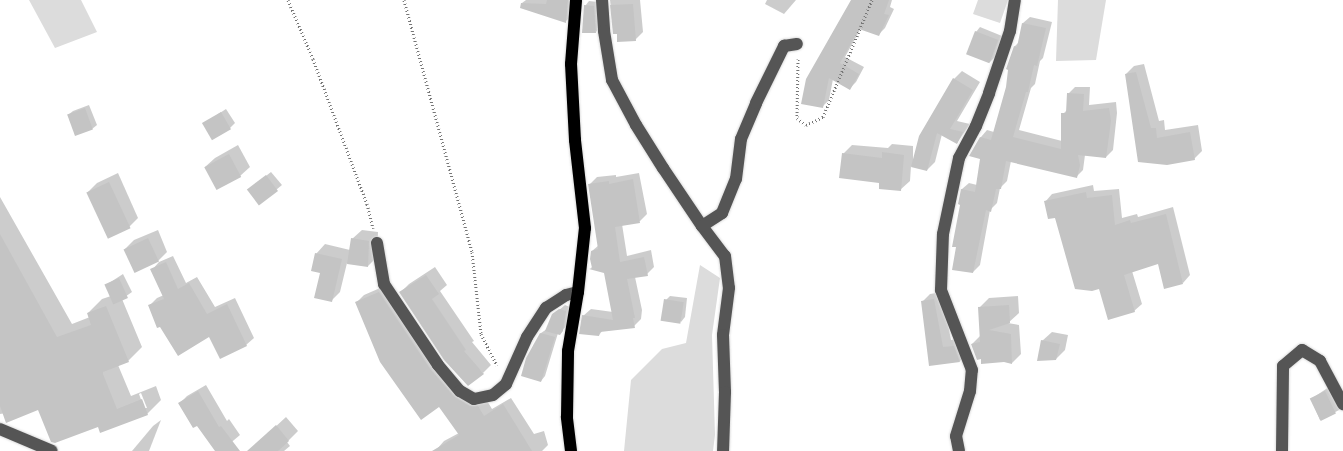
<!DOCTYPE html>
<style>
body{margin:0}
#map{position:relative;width:1343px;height:451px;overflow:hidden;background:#fff;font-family:Raleway,sans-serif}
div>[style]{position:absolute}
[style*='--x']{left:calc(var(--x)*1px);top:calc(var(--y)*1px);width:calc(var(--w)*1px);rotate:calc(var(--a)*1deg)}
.green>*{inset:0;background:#dcdcdc}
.shadow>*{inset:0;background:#0003}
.building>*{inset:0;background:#c4c4c4;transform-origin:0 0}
.path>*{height:3px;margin-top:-1.5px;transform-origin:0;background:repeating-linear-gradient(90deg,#777 0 1px,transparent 0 3.5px)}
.roads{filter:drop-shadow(0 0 1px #dbdbdb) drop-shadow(0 0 1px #dbdbdb)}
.minor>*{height:12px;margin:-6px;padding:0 6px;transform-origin:6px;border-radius:6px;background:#555}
.major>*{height:12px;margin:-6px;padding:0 6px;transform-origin:6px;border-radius:6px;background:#000}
span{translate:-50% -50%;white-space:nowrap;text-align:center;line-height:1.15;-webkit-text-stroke:4px #fff;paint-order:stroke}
</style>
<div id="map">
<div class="green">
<i style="clip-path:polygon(29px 0,81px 0,97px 32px,55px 48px)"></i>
<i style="clip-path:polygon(978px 0,1008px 0,1000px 23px,973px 14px)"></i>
<i style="clip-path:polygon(1058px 0,1106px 0,1096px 60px,1056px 61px)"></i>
<i style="clip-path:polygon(700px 265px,720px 278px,712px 335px,715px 435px,713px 451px,624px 451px,631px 380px,662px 349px,686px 343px)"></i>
</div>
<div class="shadow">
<i style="clip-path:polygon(526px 0,575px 0,575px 12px,566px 21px,522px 3px)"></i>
<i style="clip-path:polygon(610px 0,640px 0,643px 32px,635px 40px,614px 32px)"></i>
<i style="clip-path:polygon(767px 0,796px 0,784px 14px,765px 4px)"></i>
<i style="clip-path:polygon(853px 0,892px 0,890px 7px,894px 9px,885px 28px,878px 35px,861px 28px,845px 57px,864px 67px,856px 82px,850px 88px,833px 79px,829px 100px,823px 106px,803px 103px)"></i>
<i style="clip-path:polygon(589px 1px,598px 2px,600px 27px,596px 32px,585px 6px)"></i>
<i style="clip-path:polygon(1030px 17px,1052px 22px,1043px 58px,1040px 61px,1035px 84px,1031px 88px,1019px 130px,1062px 141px,1063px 114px,1068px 109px,1068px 94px,1075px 87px,1090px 87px,1089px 105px,1116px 102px,1117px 113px,1113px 150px,1106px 157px,1085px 155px,1083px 170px,1076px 177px,1011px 161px,1007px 181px,1000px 188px,997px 203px,990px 210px,980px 265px,973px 272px,962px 204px,962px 189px,969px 183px,977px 185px,981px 158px,981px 137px,987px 130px,994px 132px,1007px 87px,1015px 46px,1019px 42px,1023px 23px)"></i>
<i style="clip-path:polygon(980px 27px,1002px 36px,995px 57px,990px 62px,976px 32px)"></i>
<i style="clip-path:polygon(1144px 64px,1159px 121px,1164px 120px,1165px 130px,1198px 125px,1202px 151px,1194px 159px,1139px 161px,1126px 74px,1134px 66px)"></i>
<i style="clip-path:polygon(962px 71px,980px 82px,957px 121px,970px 124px,957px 143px,942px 134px,935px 162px,927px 170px,911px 166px,910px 181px,900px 190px,881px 181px,843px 154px,852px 145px,888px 148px,892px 144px,913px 146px,913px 165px,954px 79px)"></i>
<i style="clip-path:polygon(89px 105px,97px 125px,92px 129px,68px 115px,73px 111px)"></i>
<i style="clip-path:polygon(226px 109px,235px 123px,230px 128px,203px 124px)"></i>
<i style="clip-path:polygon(238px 145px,250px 167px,240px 176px,217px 189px,205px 167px,215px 158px)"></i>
<i style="clip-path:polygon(271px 172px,282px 185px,259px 204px,253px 186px)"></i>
<i style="clip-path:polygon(118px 173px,138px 218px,129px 227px,88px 192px,97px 183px)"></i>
<i style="clip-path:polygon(639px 173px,647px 214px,640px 221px,622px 224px,627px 256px,651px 250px,654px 267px,647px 274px,635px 277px,642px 310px,641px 319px,634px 326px,603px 330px,599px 335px,583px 316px,591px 309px,613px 312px,605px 272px,591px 268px,593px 266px,592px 251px,599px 245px,590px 184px,597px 177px,616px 175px,616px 177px)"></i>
<i style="clip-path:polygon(1093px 185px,1094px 191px,1119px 189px,1122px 218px,1137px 214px,1138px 217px,1173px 207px,1190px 275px,1183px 283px,1159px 263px,1132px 271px,1142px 304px,1134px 311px,1100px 288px,1045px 202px,1052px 194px)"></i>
<i style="clip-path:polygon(evenodd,0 197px,72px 324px,90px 317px,88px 313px,102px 299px,111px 296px,106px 285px,123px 274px,132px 292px,122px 299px,142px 347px,128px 361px,118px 365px,131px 396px,156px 386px,161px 400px,147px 414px,98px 425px,39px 408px,0 414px,0 197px,141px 393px,147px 408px,144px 408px,139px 394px,141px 393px)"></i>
<i style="clip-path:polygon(158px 230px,167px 252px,158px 261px,125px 249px,134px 240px)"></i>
<i style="clip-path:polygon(362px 230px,378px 232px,377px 257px,368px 266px,347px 263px,340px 292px,331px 301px,316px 254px,325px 244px,350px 250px,352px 239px)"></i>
<i style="clip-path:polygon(173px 256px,186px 283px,197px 277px,215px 307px,235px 298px,254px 338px,246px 345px,210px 335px,150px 305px,157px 298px,164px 295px,152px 270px,159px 262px)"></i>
<i style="clip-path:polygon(435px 267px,447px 285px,440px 291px,474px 341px,472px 342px,491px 365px,483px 373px,401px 292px,409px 284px)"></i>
<i style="clip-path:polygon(387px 285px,462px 389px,486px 399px,492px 409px,511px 398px,534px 434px,544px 431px,548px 445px,542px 451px,438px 451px,437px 449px,444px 441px,459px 433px,440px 405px,356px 303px,364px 295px)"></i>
<i style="clip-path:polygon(942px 292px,951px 340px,961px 339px,967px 353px,960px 361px,930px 365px,923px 301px,930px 294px)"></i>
<i style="clip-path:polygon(670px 296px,687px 298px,685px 317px,681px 322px,666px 300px)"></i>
<i style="clip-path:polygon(1018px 296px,1019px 313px,1008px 323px,1019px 325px,1021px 354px,1012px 363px,982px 358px,972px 344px,981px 335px,980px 307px,989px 298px)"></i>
<i style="clip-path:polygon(565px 305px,570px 307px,567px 326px,558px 333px,545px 376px,541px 381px,541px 333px,547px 329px,553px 315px)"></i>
<i style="clip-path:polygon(1052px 332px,1068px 335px,1065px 350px,1056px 359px,1042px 341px)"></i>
<i style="clip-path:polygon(206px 385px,227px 421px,229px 419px,240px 435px,221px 451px,217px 451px,180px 403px,187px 396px)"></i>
<i style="clip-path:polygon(1329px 387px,1343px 408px,1320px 420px,1311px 399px)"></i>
<i style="clip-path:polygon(286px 417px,298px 431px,287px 442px,290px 446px,284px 451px,249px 451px)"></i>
<i style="clip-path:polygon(161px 420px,149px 451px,132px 451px,153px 426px)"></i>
</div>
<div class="building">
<i style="clip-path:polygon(547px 0,568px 0,566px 23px,520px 8px,521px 3px,546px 4px)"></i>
<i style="clip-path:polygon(851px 0,889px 0,884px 14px,889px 15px,879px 36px,859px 29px,840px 63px,859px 74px,850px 90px,829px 78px,823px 108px,801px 104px,806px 79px)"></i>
<i style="clip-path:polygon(633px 4px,636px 41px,617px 42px,617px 34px,613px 34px,610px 5px)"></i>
<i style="clip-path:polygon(584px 5px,594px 6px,596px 33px,582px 33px)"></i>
<i style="clip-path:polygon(1022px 23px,1046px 28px,1037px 66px,1034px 65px,1028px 92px,1026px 92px,1013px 137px,1061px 149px,1061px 113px,1066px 113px,1067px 93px,1084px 94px,1083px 111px,1109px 108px,1111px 121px,1106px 158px,1078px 155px,1080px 165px,1077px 178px,1006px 161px,1001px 189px,996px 189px,991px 212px,986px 210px,973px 273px,952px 270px,956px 247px,952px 247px,960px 205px,958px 204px,961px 189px,975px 192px,980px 159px,969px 156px,980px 137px,991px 140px,1006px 87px,1008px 70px,1006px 69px,1014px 46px,1017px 47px)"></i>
<i style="left:975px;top:31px;width:25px;height:25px;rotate:21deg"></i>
<i style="clip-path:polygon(1136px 72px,1151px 128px,1156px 128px,1157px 138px,1190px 132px,1195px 160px,1167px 165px,1138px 162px,1125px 74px)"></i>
<i style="clip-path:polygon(953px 78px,973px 90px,950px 129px,963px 132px,957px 144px,937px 133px,927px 171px,911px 167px,919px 136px)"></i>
<i style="left:85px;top:108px;width:23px;height:19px;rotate:70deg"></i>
<i style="left:221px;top:112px;width:20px;height:22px;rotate:60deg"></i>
<i style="clip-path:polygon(882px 152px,904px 155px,901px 191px,879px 189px,879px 183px,839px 178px,842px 153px,882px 158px)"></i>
<i style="left:229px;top:154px;width:26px;height:28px;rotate:62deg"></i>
<i style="left:266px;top:175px;width:20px;height:24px;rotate:53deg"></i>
<i style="clip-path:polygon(633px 179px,640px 223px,615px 227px,620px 262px,644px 257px,648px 276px,627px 279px,635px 318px,633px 318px,635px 328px,600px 332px,599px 336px,579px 334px,582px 315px,613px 320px,604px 273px,589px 269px,592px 268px,590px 259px,591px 251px,598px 249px,588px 184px,609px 181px,609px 184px)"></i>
<i style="left:109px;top:182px;width:51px;height:25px;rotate:65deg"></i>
<i style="clip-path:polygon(1086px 192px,1087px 198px,1112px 195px,1115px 225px,1130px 220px,1131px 223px,1166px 214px,1183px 284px,1164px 289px,1158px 264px,1124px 275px,1135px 312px,1108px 320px,1099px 289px,1092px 291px,1075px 289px,1055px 218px,1048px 219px,1044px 201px)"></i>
<i style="clip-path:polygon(0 234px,57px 337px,91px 325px,87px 313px,106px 306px,129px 362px,103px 372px,103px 374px,117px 409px,142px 399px,148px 415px,100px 433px,98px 427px,55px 443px,51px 442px,38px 410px,6px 423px,0 406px)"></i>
<i style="left:148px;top:238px;width:26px;height:27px;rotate:65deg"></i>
<i style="clip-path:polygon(351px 238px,369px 241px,368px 267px,347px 264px)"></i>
<i style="clip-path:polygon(315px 253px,342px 259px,332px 302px,314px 298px,320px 273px,311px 271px)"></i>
<i style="clip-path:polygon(166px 262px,178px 289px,189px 283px,207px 314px,227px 304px,247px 346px,220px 359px,209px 337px,178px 356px,160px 327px,157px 328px,148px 305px,164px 299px,150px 269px)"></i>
<i style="clip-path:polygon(426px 275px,439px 294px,432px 299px,466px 350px,464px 351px,484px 374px,468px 386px,444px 360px,399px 292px)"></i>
<i style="left:119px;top:278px;width:22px;height:16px;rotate:66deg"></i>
<i style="clip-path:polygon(379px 292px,431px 370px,454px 396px,470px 406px,478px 406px,484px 416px,503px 404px,532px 451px,432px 451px,459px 435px,439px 407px,421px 420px,380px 362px,355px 302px)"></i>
<i style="left:664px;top:299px;width:20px;height:22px;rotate:9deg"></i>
<i style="clip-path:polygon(934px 299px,943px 347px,954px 346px,960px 362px,929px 366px,921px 301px)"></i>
<i style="clip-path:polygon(1009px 305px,1010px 323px,989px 330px,1011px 334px,1012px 364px,1004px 362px,981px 364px,981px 359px,977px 360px,971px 344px,980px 342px,978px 307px)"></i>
<i style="clip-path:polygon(559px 309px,566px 311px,563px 331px,560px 335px,545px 331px,552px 314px)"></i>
<i style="clip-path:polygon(540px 333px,555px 337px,541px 382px,521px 376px,526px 358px)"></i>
<i style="clip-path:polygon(1041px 340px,1060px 344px,1056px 360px,1037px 361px)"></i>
<i style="clip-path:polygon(198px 391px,219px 427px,221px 426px,240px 451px,215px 451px,197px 426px,193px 428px,178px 403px)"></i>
<i style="left:1325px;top:391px;width:25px;height:17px;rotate:64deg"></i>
<i style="clip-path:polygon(276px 425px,289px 441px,278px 451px,247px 451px)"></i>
</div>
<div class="path">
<i style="--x:288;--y:0;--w:64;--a:67"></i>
<i style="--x:313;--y:59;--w:155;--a:69.6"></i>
<i style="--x:367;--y:204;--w:25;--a:76"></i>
<i style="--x:404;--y:0;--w:261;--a:74.9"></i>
<i style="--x:472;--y:252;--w:82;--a:83.7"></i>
<i style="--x:481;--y:334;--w:35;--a:63"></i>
<i style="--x:798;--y:59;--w:59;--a:91"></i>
<i style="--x:797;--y:118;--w:11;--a:38"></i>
<i style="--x:806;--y:125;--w:19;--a:-25"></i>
<i style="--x:823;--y:117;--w:127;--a:-67.3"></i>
</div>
<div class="roads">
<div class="minor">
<i style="--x:602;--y:0;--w:31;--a:86"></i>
<i style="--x:604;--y:31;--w:50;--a:80.7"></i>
<i style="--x:612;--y:80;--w:51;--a:61.9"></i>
<i style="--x:636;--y:125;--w:51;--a:57.9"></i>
<i style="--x:663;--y:168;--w:70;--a:56.1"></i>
<i style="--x:702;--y:226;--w:38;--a:53"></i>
<i style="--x:725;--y:256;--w:32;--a:83"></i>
<i style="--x:729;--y:288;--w:47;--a:97.3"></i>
<i style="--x:723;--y:335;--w:57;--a:88"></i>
<i style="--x:725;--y:392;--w:59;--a:91.9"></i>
<i style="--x:702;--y:226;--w:24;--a:-33"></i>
<i style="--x:722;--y:213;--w:37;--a:-68"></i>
<i style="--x:736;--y:179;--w:40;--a:-82.9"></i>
<i style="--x:741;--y:139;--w:39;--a:-67"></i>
<i style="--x:756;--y:103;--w:64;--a:-63.8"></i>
<i style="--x:784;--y:46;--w:13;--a:-9"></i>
<i style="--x:377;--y:243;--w:42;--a:80.3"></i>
<i style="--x:384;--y:284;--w:97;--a:56.3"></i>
<i style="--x:438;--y:365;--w:34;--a:50"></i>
<i style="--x:460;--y:391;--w:16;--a:30"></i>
<i style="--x:474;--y:399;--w:19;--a:-12"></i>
<i style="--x:493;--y:395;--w:17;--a:-40"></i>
<i style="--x:506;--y:384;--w:51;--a:-65.9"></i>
<i style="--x:527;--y:337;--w:35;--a:-57"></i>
<i style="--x:546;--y:308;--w:24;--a:-33"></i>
<i style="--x:566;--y:295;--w:12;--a:-14"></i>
<i style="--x:0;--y:429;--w:56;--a:22.9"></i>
<i style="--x:959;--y:451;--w:15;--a:-101"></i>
<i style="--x:956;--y:436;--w:47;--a:-72.7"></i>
<i style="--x:970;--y:391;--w:21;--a:-85"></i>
<i style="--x:972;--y:370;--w:86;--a:-111.2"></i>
<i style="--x:941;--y:290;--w:56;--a:-88"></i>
<i style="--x:943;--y:234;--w:78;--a:-78.1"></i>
<i style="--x:959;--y:158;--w:36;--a:-62"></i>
<i style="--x:976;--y:126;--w:35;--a:-68"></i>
<i style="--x:989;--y:93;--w:65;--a:-71.3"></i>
<i style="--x:1010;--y:31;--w:31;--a:-81"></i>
<i style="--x:1282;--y:451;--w:85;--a:-89.3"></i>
<i style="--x:1283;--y:366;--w:25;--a:-40"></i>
<i style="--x:1302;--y:350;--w:21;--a:31"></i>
<i style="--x:1320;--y:361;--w:49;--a:61.9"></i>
</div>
<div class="major">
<i style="--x:571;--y:451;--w:34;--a:-97"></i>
<i style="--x:567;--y:417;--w:66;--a:-89.1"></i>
<i style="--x:568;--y:351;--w:60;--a:-80.4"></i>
<i style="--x:578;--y:292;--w:64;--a:-83.8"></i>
<i style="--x:585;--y:228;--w:89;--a:-96.5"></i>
<i style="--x:575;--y:140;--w:76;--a:-93"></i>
<i style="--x:571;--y:64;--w:64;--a:-85.5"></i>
</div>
</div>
</div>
